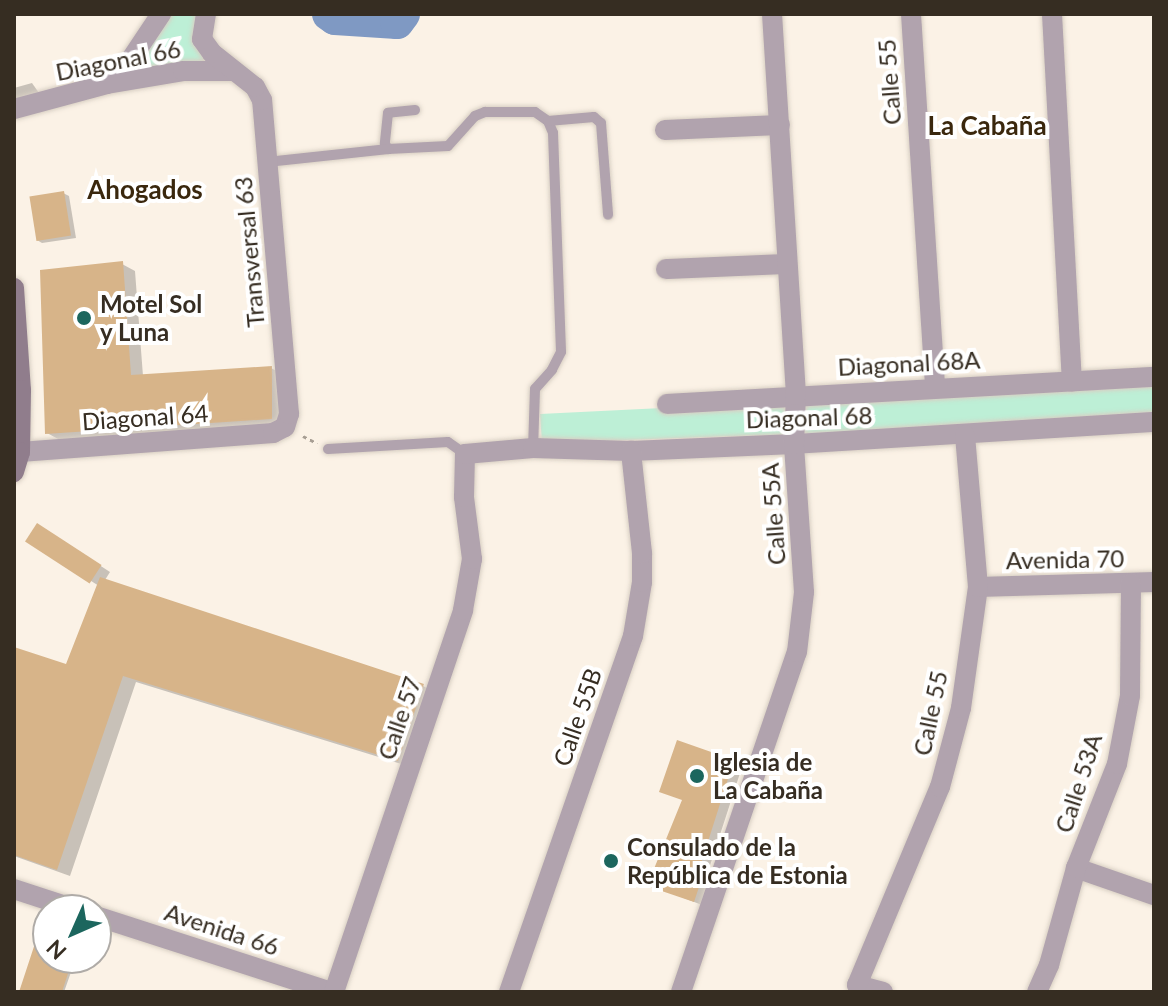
<!DOCTYPE html>
<meta charset="utf-8">
<style>
body{margin:0}
#map{position:relative;width:1168px;height:1006px;overflow:hidden;background:#fbf2e6;font-family:Lato,sans-serif}
div>[style]{position:absolute}
[style*='--x']{left:calc(var(--x)*1px);top:calc(var(--y)*1px);width:calc(var(--w)*1px);rotate:calc(var(--a)*1deg)}
.green>*{inset:0;background:#bdefd6}
.shadow>*{inset:0;background:#0003}
.river>*{height:34px;margin:-17px;padding:0 17px;transform-origin:17px;border-radius:17px;background:#7f99c3}
.building>*{inset:0;background:#d7b489;transform-origin:0 0}
.path>*{height:3px;margin-top:-1.5px;transform-origin:0;background:repeating-linear-gradient(90deg,#a79e93 0 4px,transparent 0 8px)}
.roads{filter:drop-shadow(0 0 2px #d8cfc3) drop-shadow(0 0 2px #d8cfc3)}
.service>*{height:10px;margin:-5px;padding:0 5px;transform-origin:5px;border-radius:5px;background:#b1a3ae}
.minor>*{height:20px;margin:-10px;padding:0 10px;transform-origin:10px;border-radius:10px;background:#b1a3ae}
.secondary>*{height:20px;margin:-10px;padding:0 10px;transform-origin:10px;border-radius:10px;background:#907d8c}
.dots>*{width:22px;height:22px;translate:-50% -50%;box-sizing:border-box;border:4px solid #fff;border-radius:50%}
span{translate:-50% -50%;white-space:nowrap;text-align:center;line-height:1.15;-webkit-text-stroke:8px #fff;paint-order:stroke}
.street-label{font-size:24px;color:#362d22}
.poi-label{font-size:24px;color:#362d22;font-weight:700}
.left{translate:0 -50%;text-align:left}
.neighbourhood-label{font-size:26px;color:#3a270d;font-weight:700}
.frame{position:absolute;inset:0;border:16px solid #362d22;pointer-events:none}
.north{position:absolute;left:32px;top:894px;width:80px;height:80px;box-sizing:border-box;background:#fff;border:2px solid #afaba7;border-radius:50%;rotate:225deg;font-size:22px;font-weight:700;line-height:32px;text-align:center;color:#362d22}
.north::after{content:'';display:block;margin:auto;width:28px;height:36px;background:#1c665e;clip-path:polygon(50% 0,100% 100%,50% 72%,0 100%)}
</style>
<div id="map">
<div class="green">
<i style="clip-path:polygon(168px 14px,201px 14px,215px 63px,125px 76px)"></i>
<i style="clip-path:polygon(1154px 384px,1154px 413px,908px 430px,542px 443px,540px 414px)"></i>
</div>
<div class="shadow">
<i style="clip-path:polygon(32px 83px,39px 93px,14px 100px,14px 88px)"></i>
<i style="clip-path:polygon(63px 193px,69px 196px,76px 238px,42px 243px,37px 240px)"></i>
<i style="clip-path:polygon(122px 264px,135px 271px,143px 376px,271px 368px,284px 375px,284px 425px,60px 440px,47px 433px)"></i>
<i style="clip-path:polygon(47px 531px,110px 572px,105px 580px,423px 686px,436px 693px,411px 767px,136px 682px,70px 876px,14px 856px,14px 649px,67px 667px,99px 586px,28px 541px)"></i>
<i style="clip-path:polygon(733px 762px,742px 767px,705px 881px,710px 884px,702px 905px,650px 885px)"></i>
<i style="clip-path:polygon(48px 922px,48px 958px,76px 958px,64px 992px,21px 992px)"></i>
</div>
<div class="river">
<i style="--x:329;--y:14;--w:7;--a:34"></i>
<i style="--x:335;--y:18;--w:62;--a:3.7"></i>
<i style="--x:397;--y:22;--w:10;--a:-53"></i>
</div>
<div class="building">
<i style="left:64px;top:191px;width:45px;height:35px;rotate:81deg"></i>
<i style="clip-path:polygon(123px 261px,131px 375px,272px 366px,272px 419px,45px 434px,40px 270px)"></i>
<i style="left:37px;top:523px;width:77px;height:22px;rotate:33deg"></i>
<i style="clip-path:polygon(100px 577px,424px 684px,398px 761px,123px 676px,57px 870px,14px 855px,14px 647px,66px 664px)"></i>
<i style="clip-path:polygon(677px 740px,734px 760px,697px 876px,702px 878px,694px 902px,647px 886px,682px 800px,659px 792px)"></i>
<i style="clip-path:polygon(45px 913px,48px 914px,48px 958px,73px 958px,62px 992px,19px 992px)"></i>
</div>
<div class="path">
<i style="--x:303;--y:436;--w:16;--a:27"></i>
</div>
<div class="roads">
<div class="service">
<i style="--x:415;--y:110;--w:27;--a:174"></i>
<i style="--x:388;--y:113;--w:31;--a:96"></i>
<i style="--x:385;--y:144;--w:6;--a:59"></i>
<i style="--x:388;--y:149;--w:60;--a:-2.9"></i>
<i style="--x:448;--y:146;--w:40;--a:-48"></i>
<i style="--x:475;--y:116;--w:11;--a:-22"></i>
<i style="--x:485;--y:112;--w:50;--a:0"></i>
<i style="--x:535;--y:112;--w:16;--a:35"></i>
<i style="--x:548;--y:121;--w:13;--a:67"></i>
<i style="--x:553;--y:133;--w:219;--a:87.9"></i>
<i style="--x:561;--y:352;--w:20;--a:117"></i>
<i style="--x:552;--y:370;--w:25;--a:132"></i>
<i style="--x:535;--y:389;--w:59;--a:91.9"></i>
<i style="--x:548;--y:121;--w:46;--a:-5"></i>
<i style="--x:594;--y:117;--w:9;--a:41"></i>
<i style="--x:601;--y:123;--w:92;--a:85.6"></i>
<i style="--x:267;--y:162;--w:122;--a:-6.1"></i>
<i style="--x:328;--y:449;--w:120;--a:-3.3"></i>
<i style="--x:448;--y:442;--w:21;--a:35"></i>
</div>
<div class="minor">
<i style="--x:911;--y:14;--w:373;--a:86.3"></i>
<i style="--x:1052;--y:14;--w:368;--a:86.9"></i>
<i style="--x:107;--y:84;--w:31;--a:-45"></i>
<i style="--x:129;--y:62;--w:58;--a:-56.3"></i>
<i style="--x:14;--y:109;--w:96;--a:-15"></i>
<i style="--x:107;--y:84;--w:77;--a:-9.7"></i>
<i style="--x:183;--y:71;--w:51;--a:0"></i>
<i style="--x:665;--y:130;--w:115;--a:-2.5"></i>
<i style="--x:666;--y:269;--w:121;--a:-2.4"></i>
<i style="--x:667;--y:404;--w:488;--a:-3.2"></i>
<i style="--x:20;--y:452;--w:254;--a:-4.3"></i>
<i style="--x:273;--y:433;--w:13;--a:-27"></i>
<i style="--x:285;--y:427;--w:14;--a:-73"></i>
<i style="--x:289;--y:414;--w:315;--a:-94.9"></i>
<i style="--x:262;--y:100;--w:15;--a:-118"></i>
<i style="--x:255;--y:87;--w:55;--a:-141.7"></i>
<i style="--x:212;--y:53;--w:17;--a:-126"></i>
<i style="--x:202;--y:39;--w:25;--a:-81"></i>
<i style="--x:978;--y:587;--w:176;--a:-1.6"></i>
<i style="--x:1076;--y:868;--w:83;--a:19.1"></i>
<i style="--x:14;--y:889;--w:67;--a:18.2"></i>
<i style="--x:96;--y:916;--w:248;--a:17.9"></i>
<i style="--x:334;--y:992;--w:403;--a:-71.3"></i>
<i style="--x:463;--y:610;--w:52;--a:-80"></i>
<i style="--x:472;--y:559;--w:63;--a:-97.4"></i>
<i style="--x:464;--y:497;--w:43;--a:-88.7"></i>
<i style="--x:465;--y:454;--w:68;--a:-5"></i>
<i style="--x:533;--y:448;--w:98;--a:1.8"></i>
<i style="--x:631;--y:451;--w:163;--a:-2.5"></i>
<i style="--x:794;--y:444;--w:361;--a:-3.5"></i>
<i style="--x:509;--y:992;--w:377;--a:-70.8"></i>
<i style="--x:633;--y:636;--w:55;--a:-80.5"></i>
<i style="--x:642;--y:582;--w:29;--a:-90"></i>
<i style="--x:642;--y:553;--w:103;--a:-96.2"></i>
<i style="--x:681;--y:992;--w:359;--a:-71.2"></i>
<i style="--x:797;--y:652;--w:60;--a:-83.3"></i>
<i style="--x:804;--y:592;--w:148;--a:-93.9"></i>
<i style="--x:794;--y:444;--w:49;--a:-87.7"></i>
<i style="--x:796;--y:395;--w:382;--a:-93.6"></i>
<i style="--x:883;--y:992;--w:27;--a:-165"></i>
<i style="--x:857;--y:985;--w:215;--a:-67.3"></i>
<i style="--x:940;--y:787;--w:82;--a:-75.1"></i>
<i style="--x:961;--y:708;--w:122;--a:-82"></i>
<i style="--x:978;--y:587;--w:152;--a:-94.9"></i>
<i style="--x:1037;--y:992;--w:30;--a:-66"></i>
<i style="--x:1049;--y:965;--w:101;--a:-74.4"></i>
<i style="--x:1076;--y:868;--w:112;--a:-68.5"></i>
<i style="--x:1117;--y:764;--w:69;--a:-79.2"></i>
<i style="--x:1130;--y:696;--w:113;--a:-89.5"></i>
</div>
<div class="secondary">
<i style="--x:14;--y:288;--w:102;--a:86.1"></i>
<i style="--x:21;--y:390;--w:62;--a:90.9"></i>
<i style="--x:20;--y:452;--w:21;--a:107"></i>
</div>
</div>
<div class="dots">
<i style="left:84px;top:318px;background:#1c665e"></i>
<i style="left:697px;top:776px;background:#1c665e"></i>
<i style="left:611px;top:861px;background:#1c665e"></i>
</div>
<div class="street-label">
<span style="left:118px;top:60px;rotate:-11deg">Diagonal 66</span>
<span style="left:889px;top:82px;rotate:-94deg">Calle 55</span>
<span style="left:249px;top:252px;rotate:-95deg">Transversal 63</span>
<span style="left:909px;top:363px;rotate:-3deg">Diagonal 68A</span>
<span style="left:145px;top:417px;rotate:-4deg">Diagonal 64</span>
<span style="left:809px;top:417px;rotate:-2deg">Diagonal 68</span>
<span style="left:773px;top:514px;rotate:-94deg">Calle 55A</span>
<span style="left:1065px;top:559px;rotate:-1deg">Avenida 70</span>
<span style="left:930px;top:713px;rotate:-78deg">Calle 55</span>
<span style="left:577px;top:717px;rotate:-71deg">Calle 55B</span>
<span style="left:399px;top:718px;rotate:-71deg">Calle 57</span>
<span style="left:1078px;top:783px;rotate:-72deg">Calle 53A</span>
<span style="left:222px;top:929px;rotate:18deg">Avenida 66</span>
</div>
<div class="poi-label">
<span class="left" style="left:100px;top:318px">Motel Sol<br>y Luna</span>
<span class="left" style="left:713px;top:776px">Iglesia de<br>La Cabaña</span>
<span class="left" style="left:627px;top:861px">Consulado de la<br>República de Estonia</span>
</div>
<div class="neighbourhood-label">
<span style="left:987px;top:126px">La Cabaña</span>
<span style="left:145px;top:190px">Ahogados</span>
</div>
<div class="frame"></div>
<div class="north">N</div>
</div>
